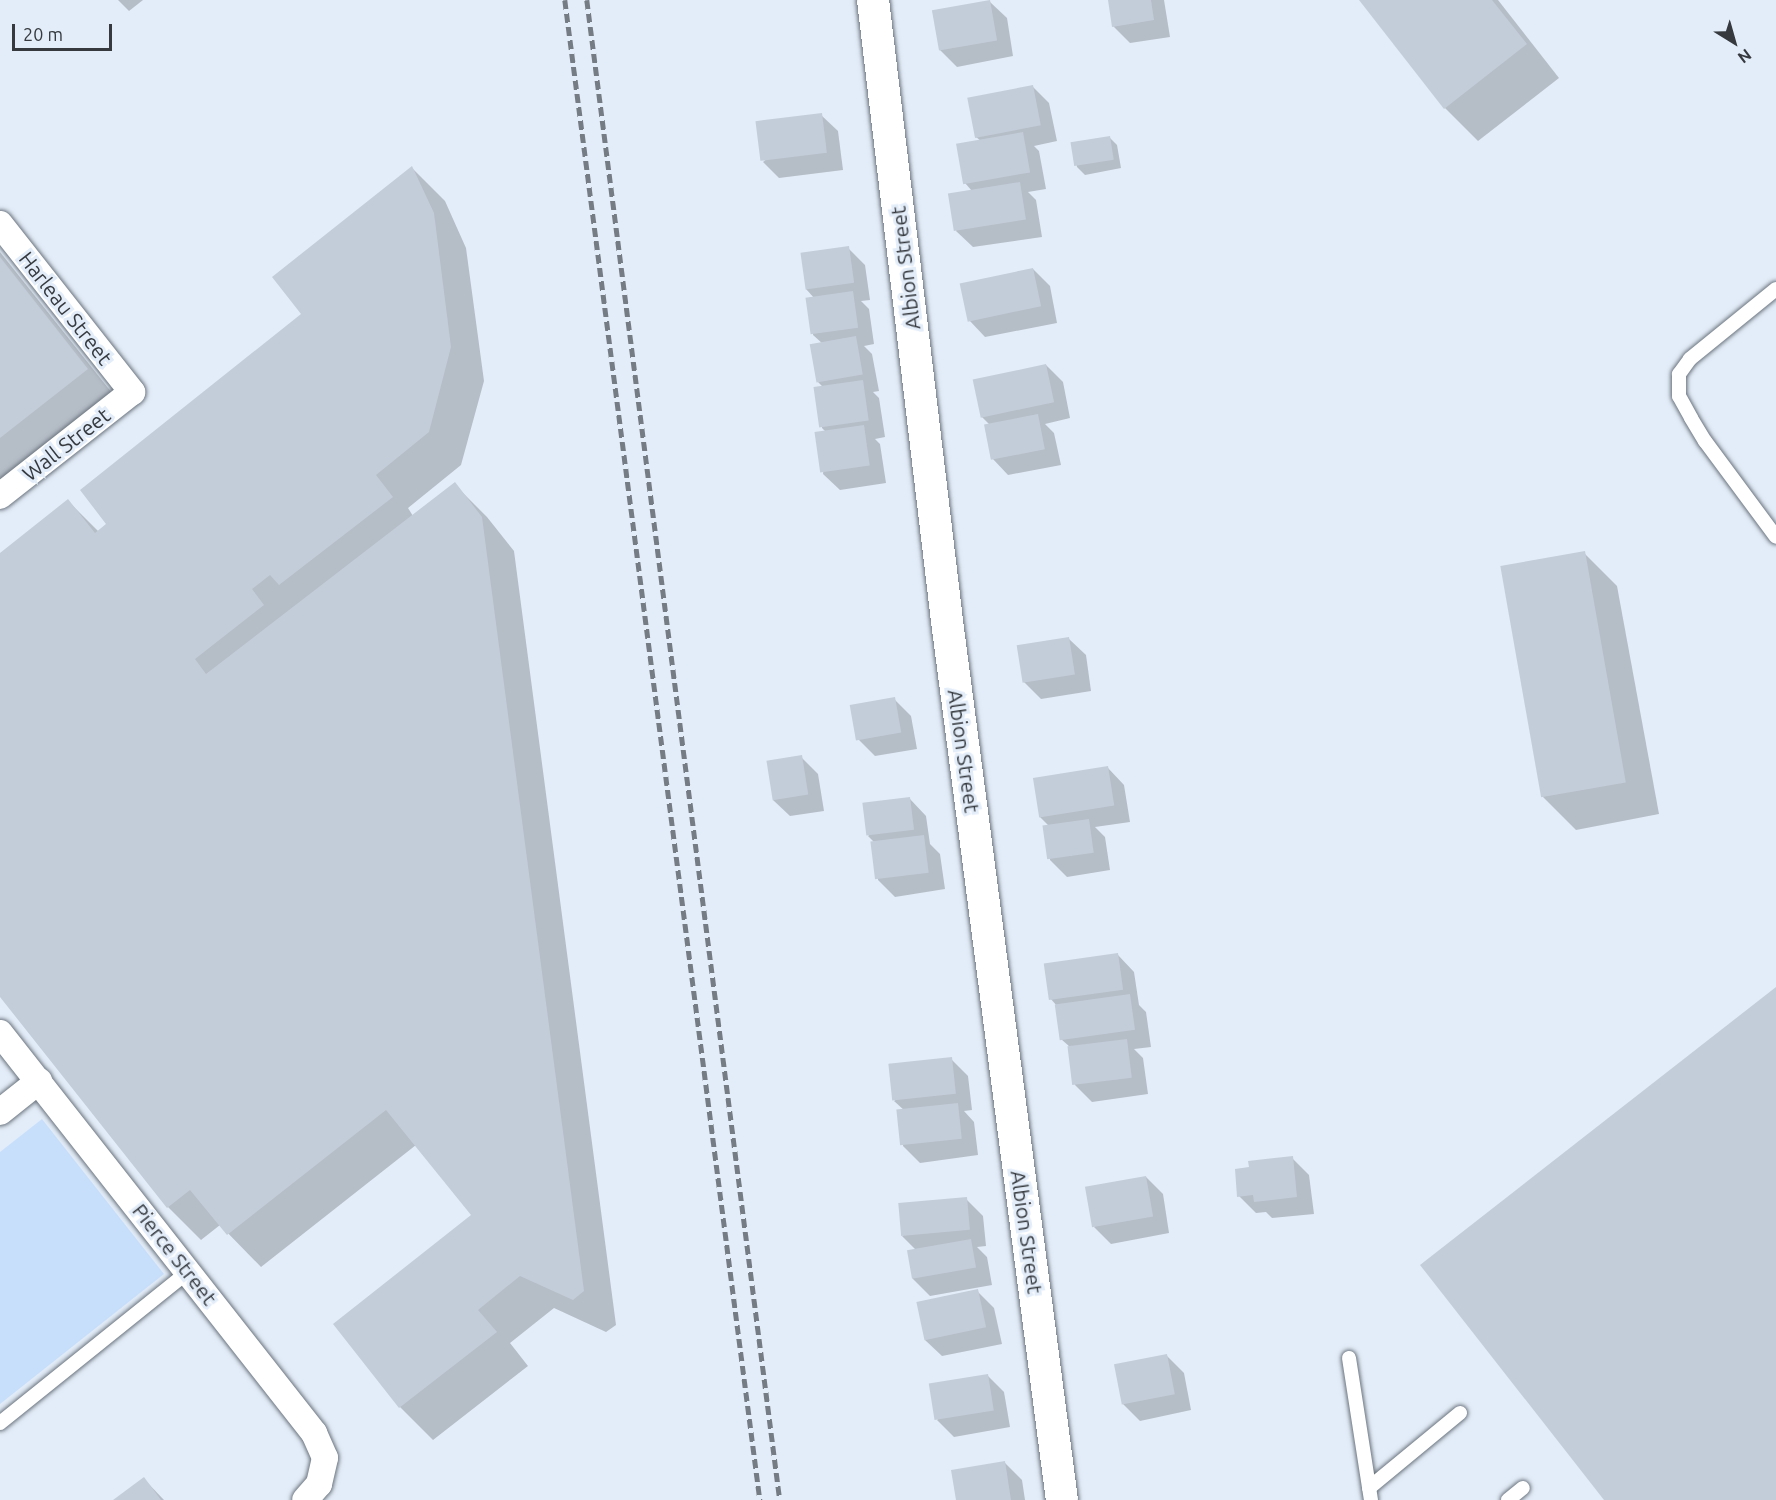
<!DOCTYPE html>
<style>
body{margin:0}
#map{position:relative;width:1776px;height:1500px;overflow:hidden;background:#e3edf9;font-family:Ubuntu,sans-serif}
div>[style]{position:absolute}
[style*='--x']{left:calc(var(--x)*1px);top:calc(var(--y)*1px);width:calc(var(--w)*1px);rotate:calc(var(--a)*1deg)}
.green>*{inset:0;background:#c8dffb}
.shadow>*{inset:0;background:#0003}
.building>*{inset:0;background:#c3cdd9;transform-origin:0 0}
.roads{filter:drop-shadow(0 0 2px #6b747e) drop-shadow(0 0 2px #6b747e)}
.service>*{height:14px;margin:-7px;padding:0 7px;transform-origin:7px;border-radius:7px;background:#fff}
.minor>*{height:26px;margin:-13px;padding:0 13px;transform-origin:13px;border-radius:13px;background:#fff}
.tertiary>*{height:32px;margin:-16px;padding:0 16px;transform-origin:16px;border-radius:16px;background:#fff}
.rail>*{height:4.5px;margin-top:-2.25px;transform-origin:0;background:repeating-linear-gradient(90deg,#767c84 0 9px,transparent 0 13.5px)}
span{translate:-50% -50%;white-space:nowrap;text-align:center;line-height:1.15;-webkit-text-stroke:6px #e3edf9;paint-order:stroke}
.street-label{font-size:21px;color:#363a3f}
.north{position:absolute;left:1704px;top:12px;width:60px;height:60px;-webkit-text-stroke:4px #e3edf9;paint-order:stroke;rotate:143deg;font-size:16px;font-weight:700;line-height:24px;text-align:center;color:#363a3f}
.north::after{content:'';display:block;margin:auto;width:21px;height:27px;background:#363a3f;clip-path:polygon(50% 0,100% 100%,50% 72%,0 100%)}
.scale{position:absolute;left:12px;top:24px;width:100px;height:27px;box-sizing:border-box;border:3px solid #363a3f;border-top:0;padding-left:8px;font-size:18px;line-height:21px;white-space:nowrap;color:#363a3f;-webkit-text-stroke:4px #e3edf9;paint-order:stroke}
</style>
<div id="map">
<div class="green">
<i style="clip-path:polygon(42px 1119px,164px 1274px,0 1404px,0 1152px)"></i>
</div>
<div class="shadow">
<i style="clip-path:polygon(118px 0,143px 0,129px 11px)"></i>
<i style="clip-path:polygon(1110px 0,1164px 0,1170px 37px,1130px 43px,1113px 26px)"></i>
<i style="clip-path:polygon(1361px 0,1498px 0,1559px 78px,1478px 141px,1445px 108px)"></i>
<i style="clip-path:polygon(990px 2px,1007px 18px,1013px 56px,957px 67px,940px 50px)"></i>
<i style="clip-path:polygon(1032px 86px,1049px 103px,1057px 141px,1034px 146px,1039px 151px,1046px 189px,1028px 192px,1036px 200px,1042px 237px,973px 247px,956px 231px,972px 191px,965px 183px,981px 141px,976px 137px)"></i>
<i style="clip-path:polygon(821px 115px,838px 131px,843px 170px,779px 178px,763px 162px)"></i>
<i style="clip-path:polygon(1109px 137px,1117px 145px,1121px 168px,1085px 175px,1077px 167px,1073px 144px)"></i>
<i style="clip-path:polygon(412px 168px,445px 201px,466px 248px,484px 381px,461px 465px,408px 508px,413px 516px,454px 484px,487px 517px,514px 551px,616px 1325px,606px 1332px,554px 1308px,510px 1343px,528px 1366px,433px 1440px,400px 1407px,335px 1324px,473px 1216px,416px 1145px,261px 1267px,220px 1225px,201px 1240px,168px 1207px,0 994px,0 555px,68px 501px,99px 532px,303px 315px)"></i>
<i style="clip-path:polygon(848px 248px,865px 265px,870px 300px,861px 301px,869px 309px,874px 344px,864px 346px,872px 354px,879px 391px,873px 392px,879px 398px,885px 437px,875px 439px,880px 444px,886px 483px,840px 490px,823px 474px,827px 433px,822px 428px,824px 388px,818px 382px,823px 344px,813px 335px,815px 299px,806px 289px)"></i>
<i style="clip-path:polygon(0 252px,120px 403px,0 496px)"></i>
<i style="clip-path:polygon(1033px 269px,1050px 286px,1057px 323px,985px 337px,969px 320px)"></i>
<i style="clip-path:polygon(1046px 365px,1063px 382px,1070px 418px,1045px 424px,1054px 433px,1061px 465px,1008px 475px,992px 458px,990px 425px,981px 416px)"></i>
<i style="clip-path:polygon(1584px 553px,1617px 586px,1659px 814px,1576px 830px,1543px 797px)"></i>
<i style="clip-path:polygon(1069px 639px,1086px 655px,1091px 691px,1041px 699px,1024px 682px)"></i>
<i style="clip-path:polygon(894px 699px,911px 716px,917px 749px,875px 756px,858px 739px)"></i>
<i style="clip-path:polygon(801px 757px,818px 774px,824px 811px,790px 816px,773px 800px)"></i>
<i style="clip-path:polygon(1108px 768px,1124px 785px,1130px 822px,1095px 827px,1105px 837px,1110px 870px,1067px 877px,1050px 860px,1049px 826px,1040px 817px)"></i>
<i style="clip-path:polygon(910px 799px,926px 816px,930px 844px,940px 854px,945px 889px,895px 897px,878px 880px,876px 844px,868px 836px)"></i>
<i style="clip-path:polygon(1118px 955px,1134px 972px,1139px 1005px,1146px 1012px,1151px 1047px,1134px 1049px,1143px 1058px,1148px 1094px,1092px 1102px,1075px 1085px,1070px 1047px,1061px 1039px,1057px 1006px,1050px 998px)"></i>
<i style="clip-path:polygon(951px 1059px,968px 1076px,972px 1110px,964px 1111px,974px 1122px,978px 1155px,920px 1163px,903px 1146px,905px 1111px,894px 1101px)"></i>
<i style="clip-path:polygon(1292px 1158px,1309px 1175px,1314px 1214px,1272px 1218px,1266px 1212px,1256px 1213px,1239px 1196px)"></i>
<i style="clip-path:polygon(1146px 1177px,1163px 1194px,1169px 1233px,1111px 1244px,1094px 1227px)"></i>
<i style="clip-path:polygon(966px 1199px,983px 1216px,986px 1246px,977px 1247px,987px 1257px,992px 1285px,930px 1296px,913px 1279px,909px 1251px,916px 1250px,902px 1236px)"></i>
<i style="clip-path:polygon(977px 1291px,994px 1308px,1002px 1344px,942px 1356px,925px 1340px)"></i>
<i style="clip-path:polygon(1167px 1356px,1184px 1373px,1191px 1410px,1140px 1421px,1123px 1404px)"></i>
<i style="clip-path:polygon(987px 1375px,1004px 1392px,1010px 1427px,954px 1437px,937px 1420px)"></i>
<i style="clip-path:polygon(1005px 1463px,1022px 1480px,1025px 1500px,957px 1500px)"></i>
<i style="clip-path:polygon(144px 1479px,164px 1500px,116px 1500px)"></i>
</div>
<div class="building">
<i style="left:990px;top:0;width:41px;height:59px;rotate:80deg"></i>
<i style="clip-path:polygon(1108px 0,1151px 0,1154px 20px,1112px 27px)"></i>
<i style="clip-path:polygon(1359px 0,1492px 0,1527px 44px,1444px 109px)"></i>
<i style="left:1033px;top:85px;width:41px;height:67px;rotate:79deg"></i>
<i style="left:822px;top:113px;width:40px;height:67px;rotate:83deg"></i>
<i style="left:1023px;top:132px;width:41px;height:68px;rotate:80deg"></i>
<i style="left:1110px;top:136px;width:24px;height:40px;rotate:81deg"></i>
<i style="clip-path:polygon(412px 166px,434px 213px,451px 347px,429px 432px,376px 475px,393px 497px,279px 585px,270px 575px,252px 589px,264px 605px,195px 659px,206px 674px,455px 482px,482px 517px,584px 1291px,573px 1300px,520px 1276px,478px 1310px,497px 1332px,399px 1408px,333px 1324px,471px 1215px,386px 1110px,227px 1235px,190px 1190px,167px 1208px,0 997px,0 553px,68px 499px,95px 533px,106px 524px,80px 490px,301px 314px,272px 277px)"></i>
<i style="left:1020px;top:182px;width:38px;height:73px;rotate:81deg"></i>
<i style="left:849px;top:246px;width:37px;height:49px;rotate:82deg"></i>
<i style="clip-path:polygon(0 257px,88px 369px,0 438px)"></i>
<i style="left:1033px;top:268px;width:39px;height:75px;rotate:78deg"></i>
<i style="left:853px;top:291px;width:37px;height:48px;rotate:82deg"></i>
<i style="left:856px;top:336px;width:39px;height:47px;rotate:80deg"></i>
<i style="left:1046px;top:364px;width:39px;height:75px;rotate:78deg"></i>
<i style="left:863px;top:380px;width:41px;height:50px;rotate:82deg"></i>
<i style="left:1038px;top:414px;width:36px;height:55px;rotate:79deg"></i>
<i style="left:864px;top:425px;width:41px;height:50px;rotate:82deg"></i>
<i style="left:1585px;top:551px;width:235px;height:86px;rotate:80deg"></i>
<i style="left:1069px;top:637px;width:38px;height:53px;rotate:81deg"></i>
<i style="left:895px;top:697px;width:36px;height:46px;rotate:80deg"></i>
<i style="left:802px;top:755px;width:40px;height:36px;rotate:81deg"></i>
<i style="left:1108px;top:766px;width:40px;height:76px;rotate:81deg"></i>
<i style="left:910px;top:797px;width:33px;height:48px;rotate:83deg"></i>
<i style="left:1089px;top:819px;width:34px;height:47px;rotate:82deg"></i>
<i style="left:924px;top:835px;width:38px;height:54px;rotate:83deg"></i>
<i style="left:1118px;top:953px;width:37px;height:75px;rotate:82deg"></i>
<i style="clip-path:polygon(1776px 987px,1776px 1500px,1604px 1500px,1420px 1265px)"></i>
<i style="left:1130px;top:994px;width:36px;height:76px;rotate:82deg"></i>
<i style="left:1127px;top:1039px;width:39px;height:60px;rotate:83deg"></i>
<i style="left:952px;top:1057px;width:37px;height:64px;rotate:84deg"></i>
<i style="left:958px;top:1103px;width:36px;height:62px;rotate:84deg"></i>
<i style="clip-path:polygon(1293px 1156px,1297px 1197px,1254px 1202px,1253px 1195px,1237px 1197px,1235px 1169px,1249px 1167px,1248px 1161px)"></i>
<i style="left:1146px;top:1176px;width:41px;height:62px;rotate:80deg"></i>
<i style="left:967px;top:1197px;width:33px;height:69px;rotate:85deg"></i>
<i style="left:971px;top:1239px;width:29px;height:65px;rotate:80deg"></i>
<i style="left:978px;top:1289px;width:39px;height:63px;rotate:78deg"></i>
<i style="left:1167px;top:1354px;width:41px;height:54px;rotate:79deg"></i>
<i style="left:988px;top:1374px;width:37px;height:60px;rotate:81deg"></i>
<i style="clip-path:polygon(1005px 1461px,1011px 1500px,956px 1500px,951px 1470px)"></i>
<i style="clip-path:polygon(144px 1477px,161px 1500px,113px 1500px)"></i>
</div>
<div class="roads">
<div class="service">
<i style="--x:1776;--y:289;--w:111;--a:140.9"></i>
<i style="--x:1690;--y:359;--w:19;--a:126"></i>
<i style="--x:1679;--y:374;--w:22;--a:90"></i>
<i style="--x:1679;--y:396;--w:25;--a:61"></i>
<i style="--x:1691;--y:418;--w:27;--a:59"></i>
<i style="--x:1705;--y:441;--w:119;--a:53.5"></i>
<i style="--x:1349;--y:1358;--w:144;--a:81.2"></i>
<i style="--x:0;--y:1423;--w:243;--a:-38.8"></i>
<i style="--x:1369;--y:1488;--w:118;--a:-39.5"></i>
<i style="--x:1508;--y:1500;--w:19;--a:-39"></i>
</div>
<div class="minor">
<i style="--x:0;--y:224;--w:214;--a:51.8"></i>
<i style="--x:132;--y:392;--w:168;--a:141.8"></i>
<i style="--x:0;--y:1033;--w:509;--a:51.87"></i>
<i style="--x:314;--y:1433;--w:27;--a:66"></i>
<i style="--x:325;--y:1458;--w:27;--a:103"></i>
<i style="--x:319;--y:1484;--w:21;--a:131"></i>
<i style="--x:0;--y:1112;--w:50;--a:-38.5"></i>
</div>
<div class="tertiary">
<i style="--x:873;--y:0;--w:625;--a:83.2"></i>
<i style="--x:947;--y:621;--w:886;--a:82.55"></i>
</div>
</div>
<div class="rail">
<i style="--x:565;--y:0;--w:1513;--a:82.59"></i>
<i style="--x:587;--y:0;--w:1512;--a:82.67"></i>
</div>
<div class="street-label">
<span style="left:905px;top:268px;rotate:-97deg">Albion Street</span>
<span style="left:66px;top:308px;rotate:52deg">Harleau Street</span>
<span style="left:66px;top:444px;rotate:-38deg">Wall Street</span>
<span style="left:964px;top:751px;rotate:82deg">Albion Street</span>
<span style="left:1027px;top:1232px;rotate:82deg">Albion Street</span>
<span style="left:175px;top:1254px;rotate:52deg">Pierce Street</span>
</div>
<div class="north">N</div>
<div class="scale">20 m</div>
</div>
